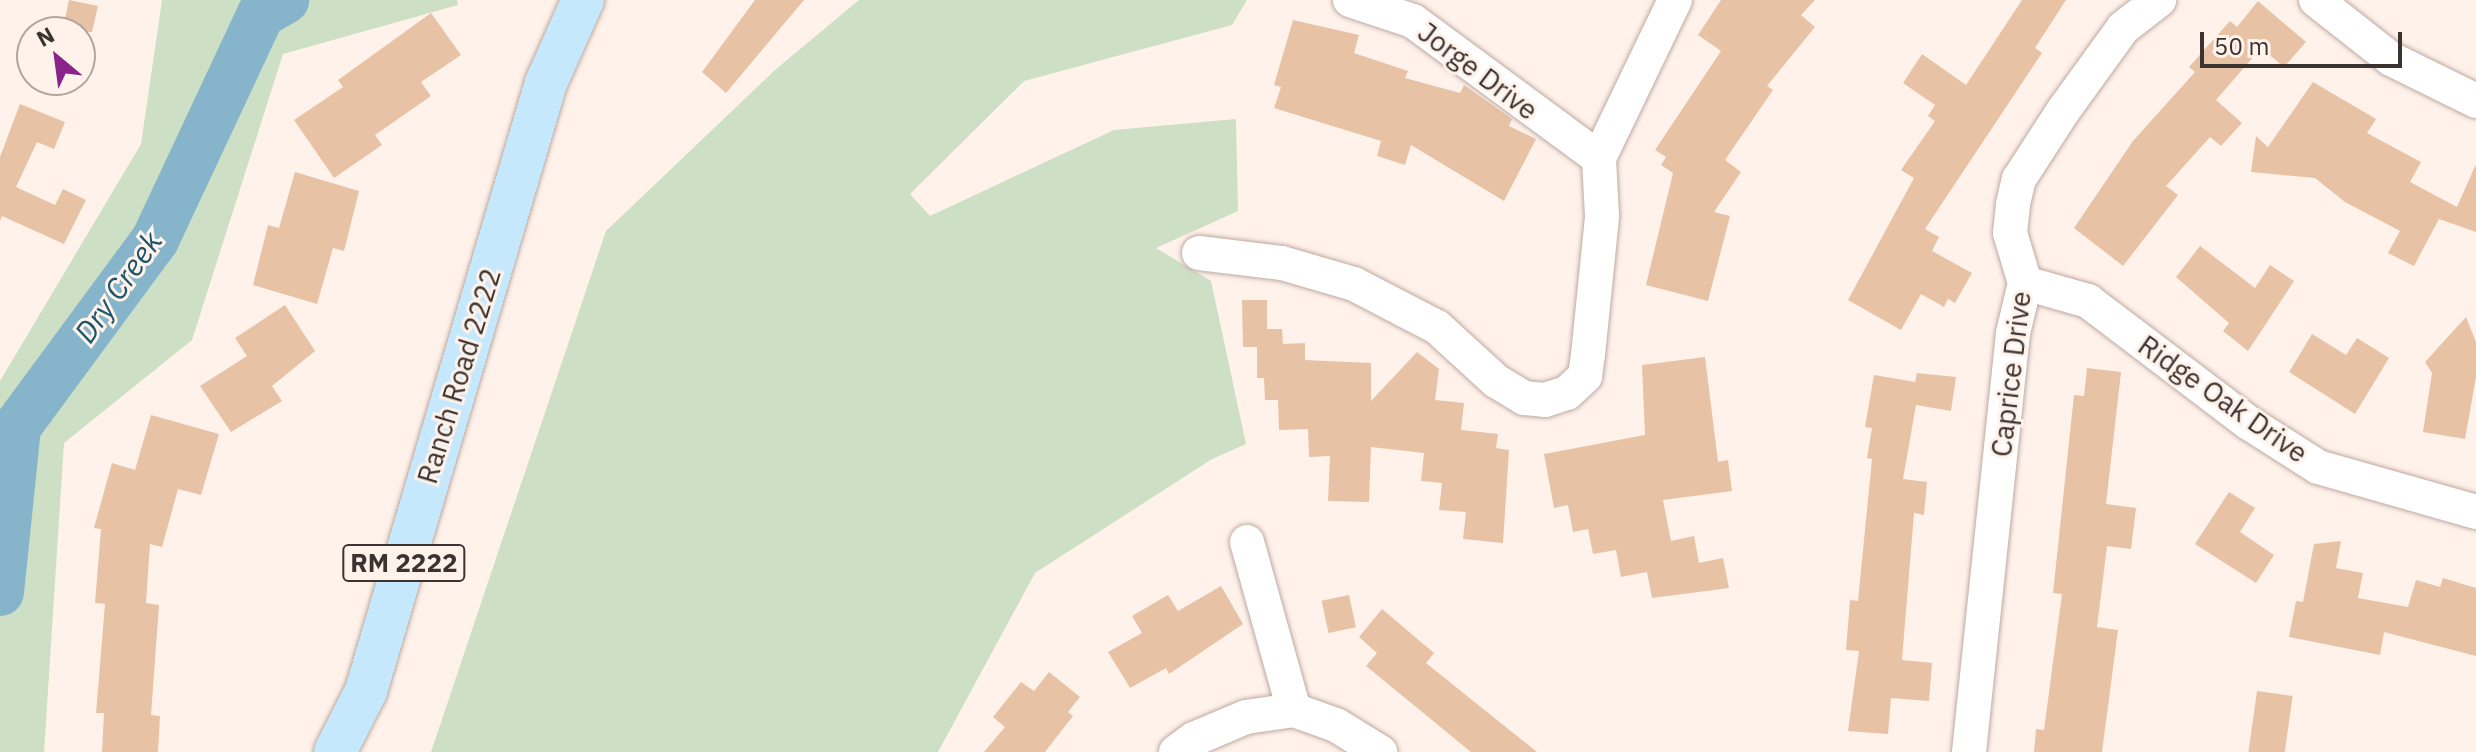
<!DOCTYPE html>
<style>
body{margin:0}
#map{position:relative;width:2476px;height:752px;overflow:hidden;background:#fff2eb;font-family:"IBM Plex Sans",sans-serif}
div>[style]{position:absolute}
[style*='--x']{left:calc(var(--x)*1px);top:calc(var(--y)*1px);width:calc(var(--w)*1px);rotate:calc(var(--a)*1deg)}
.green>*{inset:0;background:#cddfc5}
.river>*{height:48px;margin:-24px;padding:0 24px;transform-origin:24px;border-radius:24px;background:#86b4ca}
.building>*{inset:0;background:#e8c2a5;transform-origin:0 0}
.roads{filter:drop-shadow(0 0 2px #beaaa0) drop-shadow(0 0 2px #beaaa0)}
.minor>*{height:34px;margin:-17px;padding:0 17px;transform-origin:17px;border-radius:17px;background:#fff}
.major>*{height:42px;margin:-21px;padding:0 21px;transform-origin:21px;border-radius:21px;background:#c6e8fd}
span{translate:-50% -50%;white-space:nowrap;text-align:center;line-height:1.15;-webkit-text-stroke:6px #fff2eb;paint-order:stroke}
.shield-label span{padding:2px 6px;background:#fff2eb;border:2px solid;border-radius:6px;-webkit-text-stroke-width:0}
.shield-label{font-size:26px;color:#3b332f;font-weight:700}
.street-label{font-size:28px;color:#3b332f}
.water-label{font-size:30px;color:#19546b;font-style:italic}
.north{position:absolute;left:16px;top:16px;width:80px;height:80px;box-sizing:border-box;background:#fff2eb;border:2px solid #b1a6a0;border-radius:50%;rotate:331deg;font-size:22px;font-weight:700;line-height:32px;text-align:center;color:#3b332f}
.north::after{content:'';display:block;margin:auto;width:28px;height:36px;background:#8a238a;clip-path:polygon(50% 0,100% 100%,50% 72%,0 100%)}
.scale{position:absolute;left:2200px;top:32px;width:202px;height:36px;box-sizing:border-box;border:4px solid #3b332f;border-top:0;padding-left:10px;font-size:24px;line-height:28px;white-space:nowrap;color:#3b332f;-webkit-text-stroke:6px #fff2eb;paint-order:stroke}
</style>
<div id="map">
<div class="green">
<i style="clip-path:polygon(162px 0,457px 0,458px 5px,283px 54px,192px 340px,64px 443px,44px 752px,0 752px,0 381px,141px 144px)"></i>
<i style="clip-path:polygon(859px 0,1247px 0,1232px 25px,1024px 81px,910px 194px,930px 216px,1114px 130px,1236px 119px,1238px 211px,1156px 248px,1211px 281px,1246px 444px,1212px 459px,1035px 573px,938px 752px,431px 752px,606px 231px,775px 70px)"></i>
</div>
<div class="river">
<i style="--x:0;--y:592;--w:166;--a:-84.1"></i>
<i style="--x:17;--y:427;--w:232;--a:-53.6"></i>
<i style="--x:155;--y:240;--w:250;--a:-64.9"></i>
<i style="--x:261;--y:14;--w:28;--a:-30"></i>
</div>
<div class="building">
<i style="clip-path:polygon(69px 0,98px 6px,92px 32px,62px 32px)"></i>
<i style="clip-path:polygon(755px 0,804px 0,726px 93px,702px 72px)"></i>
<i style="clip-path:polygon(1721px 0,1815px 0,1801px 15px,1815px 27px,1767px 86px,1773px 90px,1725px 160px,1741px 172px,1714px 212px,1730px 216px,1708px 301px,1646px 285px,1673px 173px,1661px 165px,1666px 157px,1655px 150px,1721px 51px,1698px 35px)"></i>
<i style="clip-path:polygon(2022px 0,2066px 0,2035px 48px,2042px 53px,1925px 229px,1939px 237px,1932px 251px,1972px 273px,1955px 303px,1948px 299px,1944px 307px,1921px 294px,1901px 330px,1848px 300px,1914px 178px,1901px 170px,1935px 121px,1928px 116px,1935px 105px,1903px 83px,1922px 54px,1966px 85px)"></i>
<i style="clip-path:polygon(2258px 1px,2306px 42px,2284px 67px,2261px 48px,2216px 100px,2242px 123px,2221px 146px,2210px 137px,2166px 186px,2178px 195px,2123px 266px,2074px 228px,2133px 141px,2195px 72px,2189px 67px,2230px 21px,2237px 27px)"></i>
<i style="clip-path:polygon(431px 13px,461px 55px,421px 82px,431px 96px,375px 135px,382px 145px,334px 178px,294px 120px,343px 87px,338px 80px)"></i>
<i style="clip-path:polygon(1293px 20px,1359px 35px,1354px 53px,1408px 71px,1405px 78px,1460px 93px,1464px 85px,1512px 119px,1509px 126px,1536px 139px,1504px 201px,1411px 145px,1405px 165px,1377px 156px,1381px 141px,1274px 108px,1281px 87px,1274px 85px)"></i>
<i style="clip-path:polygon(2313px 82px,2376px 119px,2367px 133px,2421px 162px,2410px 182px,2457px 207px,2476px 164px,2476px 232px,2439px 219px,2414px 266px,2388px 253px,2400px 231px,2345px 202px,2315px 178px,2251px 172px,2256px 136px,2268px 147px)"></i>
<i style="clip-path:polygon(20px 104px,65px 122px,54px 149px,37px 142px,16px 187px,55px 205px,63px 189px,86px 200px,64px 244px,2px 216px,0 221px,0 157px)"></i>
<i style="clip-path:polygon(295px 172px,359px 191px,344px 251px,333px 248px,317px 304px,253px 285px,268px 225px,279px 228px)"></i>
<i style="clip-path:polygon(2200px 246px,2255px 288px,2270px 265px,2294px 281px,2248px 351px,2223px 331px,2229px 323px,2176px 277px)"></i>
<i style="clip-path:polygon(1242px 300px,1267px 300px,1267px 329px,1282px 329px,1283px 344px,1305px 343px,1305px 360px,1371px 363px,1371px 401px,1417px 352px,1439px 369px,1435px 400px,1464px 403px,1461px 430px,1498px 434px,1496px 448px,1509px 450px,1503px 543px,1463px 539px,1466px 512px,1439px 510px,1442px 483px,1421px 481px,1424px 453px,1371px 447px,1369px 502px,1328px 501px,1330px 456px,1309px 457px,1308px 429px,1279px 430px,1278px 400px,1265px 400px,1264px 378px,1257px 378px,1257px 347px,1243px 347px)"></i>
<i style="clip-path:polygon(285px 305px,315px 351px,272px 386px,282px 401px,231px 432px,200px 386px,247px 356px,235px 338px)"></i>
<i style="clip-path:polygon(2466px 317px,2476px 342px,2476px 377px,2465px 439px,2423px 432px,2432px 373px,2425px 362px)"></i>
<i style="clip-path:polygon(2312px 334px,2346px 355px,2357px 338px,2389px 358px,2355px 414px,2289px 372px)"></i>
<i style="clip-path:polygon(1705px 357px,1718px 462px,1728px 460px,1732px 491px,1663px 500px,1671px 541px,1694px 536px,1699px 563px,1723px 558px,1729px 588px,1652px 598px,1647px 572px,1621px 577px,1616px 550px,1593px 554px,1588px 529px,1573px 532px,1568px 505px,1554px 508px,1544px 454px,1645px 435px,1642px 365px)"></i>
<i style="clip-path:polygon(2087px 368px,2121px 372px,2106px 504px,2136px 508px,2131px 549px,2107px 546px,2097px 627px,2118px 630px,2102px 752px,2034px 752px,2036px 729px,2044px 730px,2062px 594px,2053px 593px,2074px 395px,2084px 396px)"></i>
<i style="clip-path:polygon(1917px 373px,1956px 377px,1951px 411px,1916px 405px,1903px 479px,1927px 482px,1924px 515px,1914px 513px,1902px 660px,1932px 663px,1929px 701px,1891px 698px,1888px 734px,1848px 731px,1859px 651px,1846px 650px,1850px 600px,1858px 601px,1872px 459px,1867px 458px,1872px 428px,1865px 427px,1874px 375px,1915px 382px)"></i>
<i style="clip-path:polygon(151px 415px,219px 434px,201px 495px,178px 489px,162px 547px,150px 544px,146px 603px,159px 605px,151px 715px,160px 716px,158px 752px,102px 752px,104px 713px,96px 713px,105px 604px,95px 603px,101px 529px,94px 528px,112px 463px,135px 470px)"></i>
<i style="clip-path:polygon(2229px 492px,2255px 508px,2240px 532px,2274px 555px,2256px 583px,2195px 544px)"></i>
<i style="clip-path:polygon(2341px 541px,2336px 568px,2363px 573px,2358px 598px,2408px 607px,2416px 580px,2440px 587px,2443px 578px,2476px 588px,2476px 656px,2384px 632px,2380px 655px,2289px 637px,2296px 601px,2303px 602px,2314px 544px)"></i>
<i style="clip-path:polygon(1221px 586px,1243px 624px,1169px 674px,1166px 668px,1130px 688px,1108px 652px,1142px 633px,1132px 616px,1168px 595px,1178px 611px)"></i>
<i style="left:1349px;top:595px;width:33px;height:28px;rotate:78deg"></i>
<i style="clip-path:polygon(1382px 609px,1434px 653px,1426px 663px,1537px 752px,1471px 752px,1366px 666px,1377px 653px,1359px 637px)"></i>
<i style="clip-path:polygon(1049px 672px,1080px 697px,1068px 712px,1073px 716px,1045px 752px,984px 752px,1005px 727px,993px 717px,1021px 682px,1034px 691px)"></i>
<i style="left:2257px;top:691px;width:36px;height:62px;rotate:8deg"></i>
</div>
<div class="roads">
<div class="minor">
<i style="--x:1350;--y:0;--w:66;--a:18.4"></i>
<i style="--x:1413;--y:21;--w:231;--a:36.4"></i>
<i style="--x:2316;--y:0;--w:95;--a:38.2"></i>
<i style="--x:2391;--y:59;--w:95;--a:26.3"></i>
<i style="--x:1199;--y:253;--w:84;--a:6.9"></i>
<i style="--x:1282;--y:263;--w:75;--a:16.3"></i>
<i style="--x:1354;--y:284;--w:93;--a:27.4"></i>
<i style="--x:1437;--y:327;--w:80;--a:42.5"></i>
<i style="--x:1496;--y:381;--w:33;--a:31"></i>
<i style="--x:1524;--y:398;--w:21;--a:5"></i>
<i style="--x:1545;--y:400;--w:23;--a:-18"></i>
<i style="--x:1567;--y:393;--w:25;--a:-43"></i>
<i style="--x:1585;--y:376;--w:21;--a:-82"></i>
<i style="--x:1588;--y:355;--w:140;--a:-84.2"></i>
<i style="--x:1602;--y:216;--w:58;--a:-93"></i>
<i style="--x:1599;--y:158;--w:175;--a:-64.3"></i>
<i style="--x:2025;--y:283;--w:66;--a:15.9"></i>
<i style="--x:2088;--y:301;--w:202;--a:37.2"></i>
<i style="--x:2249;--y:423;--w:82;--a:32.5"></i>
<i style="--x:2318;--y:467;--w:164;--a:15.9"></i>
<i style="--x:1247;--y:542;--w:174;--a:74.4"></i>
<i style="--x:1176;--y:752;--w:22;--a:-36"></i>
<i style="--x:1194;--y:739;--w:56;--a:-22.9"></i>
<i style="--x:1246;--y:717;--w:49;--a:-8.3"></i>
<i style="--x:1294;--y:710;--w:45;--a:19.7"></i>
<i style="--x:1336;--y:725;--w:52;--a:31.5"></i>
<i style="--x:1969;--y:752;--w:421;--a:-84"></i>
<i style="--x:2013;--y:333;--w:51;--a:-76.5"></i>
<i style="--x:2025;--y:283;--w:52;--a:-106.7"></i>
<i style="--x:2010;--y:233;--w:29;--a:-84"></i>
<i style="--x:2013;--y:204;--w:26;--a:-77"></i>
<i style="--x:2019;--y:179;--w:81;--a:-57.1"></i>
<i style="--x:2063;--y:111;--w:102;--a:-54.1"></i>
<i style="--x:2123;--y:28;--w:46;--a:-37.9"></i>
</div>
<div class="major">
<i style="--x:335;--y:752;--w:68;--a:-63.1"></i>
<i style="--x:366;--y:691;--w:634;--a:-73.51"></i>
<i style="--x:546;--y:83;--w:91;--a:-66"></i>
</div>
</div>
<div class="shield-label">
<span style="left:404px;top:563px">RM 2222</span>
</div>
<div class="street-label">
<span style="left:1478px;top:71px;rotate:37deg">Jorge Drive</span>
<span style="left:2011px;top:374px;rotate:-83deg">Caprice Drive</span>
<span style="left:459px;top:376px;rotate:-73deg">Ranch Road 2222</span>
<span style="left:2223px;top:399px;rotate:35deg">Ridge Oak Drive</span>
</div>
<div class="water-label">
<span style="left:118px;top:287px;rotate:-55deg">Dry Creek</span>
</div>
<div class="north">N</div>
<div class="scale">50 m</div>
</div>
